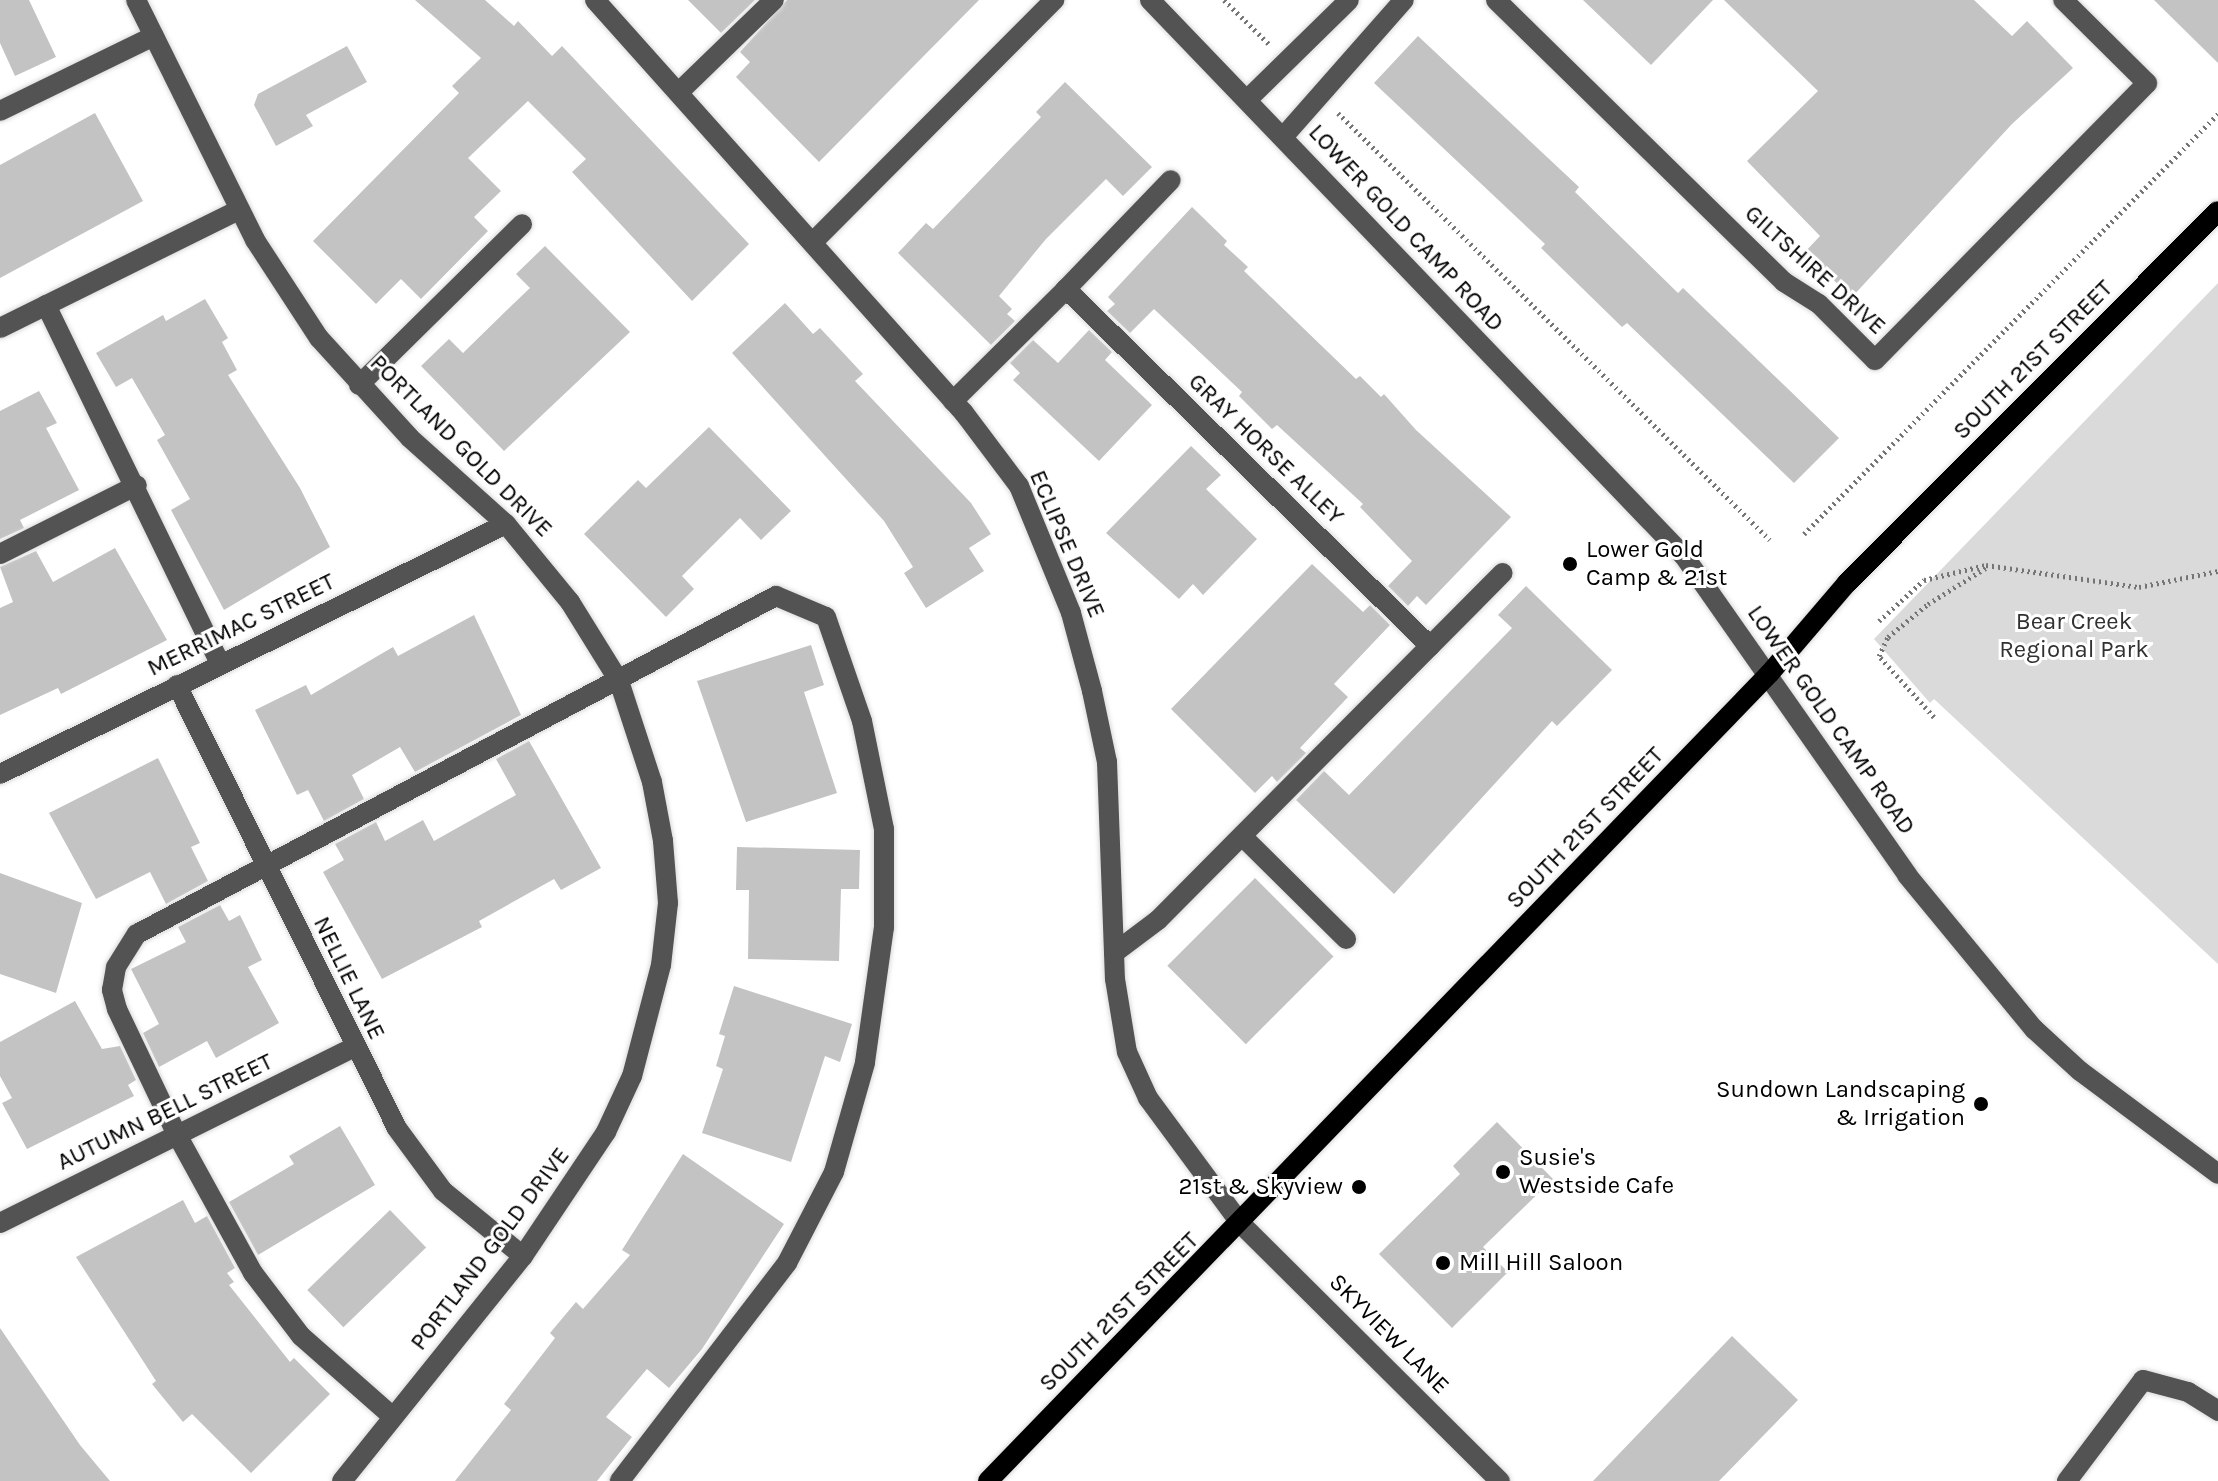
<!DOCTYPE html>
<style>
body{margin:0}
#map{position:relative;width:2218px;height:1481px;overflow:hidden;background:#fff;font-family:Karla,sans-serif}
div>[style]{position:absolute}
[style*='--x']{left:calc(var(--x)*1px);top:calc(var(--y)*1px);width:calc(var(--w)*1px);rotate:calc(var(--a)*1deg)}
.green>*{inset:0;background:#dadada}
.building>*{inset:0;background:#c3c3c3;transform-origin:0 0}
.path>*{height:5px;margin-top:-2.5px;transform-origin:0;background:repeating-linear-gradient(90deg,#757575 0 2px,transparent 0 6px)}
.roads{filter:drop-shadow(0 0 2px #dbdbdb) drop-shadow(0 0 2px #dbdbdb)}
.minor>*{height:20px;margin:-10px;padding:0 10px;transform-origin:10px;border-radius:10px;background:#535353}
.major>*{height:20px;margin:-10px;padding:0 10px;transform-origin:10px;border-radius:10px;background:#000}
.dots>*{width:22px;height:22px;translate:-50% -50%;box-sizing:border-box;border:4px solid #fff;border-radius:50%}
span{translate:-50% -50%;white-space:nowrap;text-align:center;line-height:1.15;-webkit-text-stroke:6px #fff;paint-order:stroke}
.street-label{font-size:24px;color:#000}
.poi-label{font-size:24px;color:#000}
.left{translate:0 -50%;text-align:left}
.right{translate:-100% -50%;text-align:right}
.park-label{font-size:24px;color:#313131}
</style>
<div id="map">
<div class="green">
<i style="clip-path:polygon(2218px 283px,2218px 964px,1934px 699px,1930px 703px,1874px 639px)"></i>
</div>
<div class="building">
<i style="clip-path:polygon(0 0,29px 0,56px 57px,15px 76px,0 43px)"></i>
<i style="clip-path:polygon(415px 0,485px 0,514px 26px,518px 21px,552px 56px,562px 46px,749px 244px,692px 301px,572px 172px,586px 159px,528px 101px,468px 158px,501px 191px,474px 217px,488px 231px,421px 299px,401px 279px,376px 304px,313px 241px,459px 93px,452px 86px,481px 58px)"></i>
<i style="clip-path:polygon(688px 0,755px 0,721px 33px)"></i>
<i style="clip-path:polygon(787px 0,979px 0,819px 162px,736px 77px,750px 62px,740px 52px)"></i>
<i style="clip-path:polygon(1583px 0,1713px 0,1651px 65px)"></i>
<i style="clip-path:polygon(1724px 0,1974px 0,2012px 36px,2027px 21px,2073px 68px,2012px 124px,1852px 297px,1804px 253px,1820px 236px,1747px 161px,1818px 91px)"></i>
<i style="clip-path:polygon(2154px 0,2218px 0,2218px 63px)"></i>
<i style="clip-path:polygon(1418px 36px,1579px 187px,1575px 192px,1678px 293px,1683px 288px,1839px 438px,1794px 483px,1627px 323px,1622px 327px,1541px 248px,1545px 244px,1374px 83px)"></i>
<i style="clip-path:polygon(347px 46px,367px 82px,306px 115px,313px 126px,276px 146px,254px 105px,258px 94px)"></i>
<i style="clip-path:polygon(1065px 82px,1152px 167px,1123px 196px,1106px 179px,1046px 239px,999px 296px,1012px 309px,1007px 314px,1015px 321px,991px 345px,898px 253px,926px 223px,933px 229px,1041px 117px,1036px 112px)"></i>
<i style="clip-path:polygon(95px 113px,143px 201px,0 278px,0 165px)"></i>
<i style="clip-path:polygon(1192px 207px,1227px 241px,1224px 245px,1248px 267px,1244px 271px,1356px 379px,1360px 376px,1381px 397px,1384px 394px,1416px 430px,1511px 517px,1426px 605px,1417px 596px,1408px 606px,1388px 586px,1412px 561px,1360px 507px,1363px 504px,1277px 425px,1272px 429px,1239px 396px,1242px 392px,1154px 309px,1130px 333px,1107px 311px,1115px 304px,1108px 297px)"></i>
<i style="clip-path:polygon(545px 246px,630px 332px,504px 451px,421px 366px,449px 339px,463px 353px,509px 308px,530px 288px,516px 274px)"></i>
<i style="clip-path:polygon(205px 299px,228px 338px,222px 342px,237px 370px,228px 375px,300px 488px,330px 547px,224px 610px,171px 510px,190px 499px,157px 440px,165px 435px,132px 378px,116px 387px,96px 353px,163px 315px,166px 321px)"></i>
<i style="clip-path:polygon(785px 303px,813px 334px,820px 328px,863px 374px,855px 381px,971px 503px,991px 534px,969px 548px,984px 571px,926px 608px,904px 573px,913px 567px,884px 521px,732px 353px)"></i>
<i style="clip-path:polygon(1089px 330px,1112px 352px,1105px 360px,1152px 405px,1099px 461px,1013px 380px,1020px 373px,1010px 363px,1033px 340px,1058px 363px)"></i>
<i style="clip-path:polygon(39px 391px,57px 423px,46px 428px,79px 490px,20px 520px,24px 528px,0 539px,0 411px)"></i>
<i style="clip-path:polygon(709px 427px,791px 511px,761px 540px,740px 518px,682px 576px,694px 589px,666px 617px,584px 534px,638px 480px,646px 488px)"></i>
<i style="clip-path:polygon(1191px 446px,1221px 475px,1206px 489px,1257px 539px,1203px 595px,1193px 584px,1179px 599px,1106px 533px)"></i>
<i style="clip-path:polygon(115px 548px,167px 640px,61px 694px,58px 688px,0 715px,0 608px,13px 602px,0 567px,36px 551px,53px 582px)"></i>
<i style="clip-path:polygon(1312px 564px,1363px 612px,1370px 605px,1390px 625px,1334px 684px,1348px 697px,1300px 748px,1306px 753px,1277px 782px,1272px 776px,1255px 793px,1171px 709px)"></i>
<i style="clip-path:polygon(1526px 586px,1612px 670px,1557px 726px,1552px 721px,1394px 894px,1296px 800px,1324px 771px,1349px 795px,1512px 628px,1498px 615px)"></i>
<i style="clip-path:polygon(474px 615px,521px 715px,415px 772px,400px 747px,352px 775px,364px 799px,324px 821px,308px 790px,297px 795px,255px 710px,306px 685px,311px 695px,393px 647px,398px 656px)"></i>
<i style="clip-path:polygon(811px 645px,824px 685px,804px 692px,837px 793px,746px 822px,697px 681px)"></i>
<i style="clip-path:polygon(529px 741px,601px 868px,561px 890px,554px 879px,479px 921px,482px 927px,382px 979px,323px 872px,344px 860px,335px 844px,376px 822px,385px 841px,423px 820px,434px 841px,516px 795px,496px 759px)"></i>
<i style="clip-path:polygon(158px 758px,200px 843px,191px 847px,208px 881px,166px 904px,150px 872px,96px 899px,49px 813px)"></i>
<i style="clip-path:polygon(737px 847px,860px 850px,859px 889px,841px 889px,839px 961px,748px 959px,749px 890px,736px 890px)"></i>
<i style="clip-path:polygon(0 873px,82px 903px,56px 993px,0 974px)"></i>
<i style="left:1255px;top:878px;width:111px;height:124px;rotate:45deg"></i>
<i style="clip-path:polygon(220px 905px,229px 921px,240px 915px,262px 960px,248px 967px,279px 1023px,216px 1058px,207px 1041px,159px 1067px,143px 1033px,159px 1024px,131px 969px,186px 942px,178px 927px)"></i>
<i style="clip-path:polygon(734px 986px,852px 1024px,840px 1062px,825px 1056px,791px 1162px,702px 1133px,723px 1069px,716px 1066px,725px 1036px,719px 1034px)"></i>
<i style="clip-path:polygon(75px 1001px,102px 1049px,120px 1046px,136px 1080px,128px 1085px,134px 1096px,27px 1149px,2px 1103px,12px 1098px,0 1076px,0 1042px)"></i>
<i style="clip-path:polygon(1497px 1122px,1553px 1179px,1483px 1247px,1508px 1272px,1452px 1328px,1379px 1254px,1460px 1174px,1453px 1166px)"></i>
<i style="clip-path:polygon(340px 1126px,375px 1185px,258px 1255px,229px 1202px,294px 1164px,289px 1156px)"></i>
<i style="clip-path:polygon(683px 1154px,784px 1224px,702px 1349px,669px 1388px,647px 1369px,606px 1417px,632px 1437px,597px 1481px,455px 1481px,511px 1410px,504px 1404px,555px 1338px,550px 1333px,576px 1302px,583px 1309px,630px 1255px,622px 1250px)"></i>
<i style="clip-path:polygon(183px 1200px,195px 1223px,207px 1216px,235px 1268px,227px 1273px,234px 1282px,229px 1285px,290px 1362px,294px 1358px,330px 1394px,251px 1473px,192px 1414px,183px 1422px,152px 1384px,156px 1381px,76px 1257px)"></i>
<i style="left:390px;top:1210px;width:52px;height:115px;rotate:46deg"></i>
<i style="clip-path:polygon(0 1328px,80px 1445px,110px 1481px,0 1481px)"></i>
<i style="clip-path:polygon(1732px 1336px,1798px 1400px,1719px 1481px,1593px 1481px)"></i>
</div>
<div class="path">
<i style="--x:1224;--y:0;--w:63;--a:44.4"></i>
<i style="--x:1338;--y:113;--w:607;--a:44.67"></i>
<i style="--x:1804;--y:534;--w:590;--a:-45.41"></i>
<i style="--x:1879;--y:621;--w:61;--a:-42.3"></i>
<i style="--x:1924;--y:580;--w:64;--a:-13.6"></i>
<i style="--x:1986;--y:565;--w:155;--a:8.2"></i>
<i style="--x:2139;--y:587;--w:81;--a:-11.4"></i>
<i style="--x:1934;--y:717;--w:82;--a:-132"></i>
<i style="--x:1879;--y:656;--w:21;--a:-65"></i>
<i style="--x:1888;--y:637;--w:52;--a:-39.5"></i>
<i style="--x:1928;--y:604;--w:70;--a:-32.1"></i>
</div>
<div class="roads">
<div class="minor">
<i style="--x:136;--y:0;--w:268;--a:63.6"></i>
<i style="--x:255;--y:240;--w:117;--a:56.9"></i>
<i style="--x:319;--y:338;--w:135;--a:47.7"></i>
<i style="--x:410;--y:438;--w:129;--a:41.9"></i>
<i style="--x:506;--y:524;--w:101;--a:50.6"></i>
<i style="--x:570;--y:602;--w:93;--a:58.2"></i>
<i style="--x:619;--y:681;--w:106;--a:71.9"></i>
<i style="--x:652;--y:782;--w:60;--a:79.4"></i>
<i style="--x:663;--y:841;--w:62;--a:85.4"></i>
<i style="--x:668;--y:903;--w:62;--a:96.4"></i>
<i style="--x:661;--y:965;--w:115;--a:104.6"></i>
<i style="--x:632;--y:1076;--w:62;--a:114.9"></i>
<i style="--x:606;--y:1132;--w:149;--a:123.8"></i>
<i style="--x:523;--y:1256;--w:289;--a:128.8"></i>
<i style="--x:595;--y:0;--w:554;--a:48.22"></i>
<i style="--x:964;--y:413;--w:91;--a:53"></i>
<i style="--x:1019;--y:486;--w:137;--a:67.7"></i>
<i style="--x:1071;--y:613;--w:81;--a:74.9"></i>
<i style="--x:1092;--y:691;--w:73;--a:78.1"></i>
<i style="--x:1107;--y:762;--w:217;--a:87.9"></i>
<i style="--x:1115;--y:979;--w:74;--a:80.7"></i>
<i style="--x:1127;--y:1052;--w:51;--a:65.5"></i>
<i style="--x:1148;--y:1098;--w:157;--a:53.6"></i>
<i style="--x:1241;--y:1224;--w:365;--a:44.8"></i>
<i style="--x:1150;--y:0;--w:771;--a:46.16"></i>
<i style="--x:1684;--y:556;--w:389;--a:55"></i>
<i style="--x:1907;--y:875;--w:200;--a:50.5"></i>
<i style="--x:2034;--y:1029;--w:62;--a:42.4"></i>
<i style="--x:2080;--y:1071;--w:172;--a:36.7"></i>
<i style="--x:1496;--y:0;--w:403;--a:44.4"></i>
<i style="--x:1784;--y:282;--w:41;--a:32.2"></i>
<i style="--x:1819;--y:304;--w:79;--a:45"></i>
<i style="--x:1875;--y:360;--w:388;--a:-45.5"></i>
<i style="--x:2147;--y:83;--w:118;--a:-135.3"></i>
<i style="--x:679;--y:92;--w:132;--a:-44.1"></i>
<i style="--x:1248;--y:99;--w:141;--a:-44.4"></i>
<i style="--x:0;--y:111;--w:171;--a:-26"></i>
<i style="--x:1284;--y:136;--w:181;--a:-48.6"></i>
<i style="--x:813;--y:242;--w:342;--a:-45.1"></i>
<i style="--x:1066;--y:289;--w:151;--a:-46.1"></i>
<i style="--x:46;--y:305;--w:400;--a:64.1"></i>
<i style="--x:0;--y:328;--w:267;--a:-26.3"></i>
<i style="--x:359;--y:385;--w:229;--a:-44.6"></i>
<i style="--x:953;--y:401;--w:159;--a:-44.7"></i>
<i style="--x:1066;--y:289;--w:510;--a:44.44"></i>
<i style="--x:0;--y:554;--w:153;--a:-26.7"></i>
<i style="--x:177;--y:685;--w:493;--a:63.6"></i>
<i style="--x:396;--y:1127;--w:79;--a:53.7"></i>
<i style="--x:443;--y:1191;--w:103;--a:39.1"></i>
<i style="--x:0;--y:774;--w:564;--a:-26.29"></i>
<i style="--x:1243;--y:837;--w:145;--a:44.7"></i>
<i style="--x:1114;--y:953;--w:55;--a:-36.9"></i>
<i style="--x:1158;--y:920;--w:489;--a:-45.2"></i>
<i style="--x:0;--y:1223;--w:394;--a:-26.4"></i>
<i style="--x:393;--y:1417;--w:123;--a:-138.6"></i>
<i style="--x:301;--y:1336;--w:79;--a:-127.3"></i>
<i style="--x:253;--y:1273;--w:158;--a:-118.8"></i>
<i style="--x:177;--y:1135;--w:140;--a:-115.5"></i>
<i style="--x:117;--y:1009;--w:20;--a:-105"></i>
<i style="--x:112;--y:990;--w:23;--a:-80"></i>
<i style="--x:116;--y:967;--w:39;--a:-58"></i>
<i style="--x:137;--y:934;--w:723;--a:-27.88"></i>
<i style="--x:776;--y:596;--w:54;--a:22.8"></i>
<i style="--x:826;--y:617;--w:110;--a:70.9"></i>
<i style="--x:862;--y:721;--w:110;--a:78.5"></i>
<i style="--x:884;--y:829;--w:98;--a:90"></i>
<i style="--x:884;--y:927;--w:137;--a:98"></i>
<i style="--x:865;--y:1063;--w:113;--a:105.9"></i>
<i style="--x:834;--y:1172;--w:102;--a:117.3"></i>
<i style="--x:787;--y:1263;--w:275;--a:127.5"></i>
<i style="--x:2067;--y:1481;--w:126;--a:-53"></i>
<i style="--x:2143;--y:1380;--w:47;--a:14.9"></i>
<i style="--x:2188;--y:1392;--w:36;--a:32"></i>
</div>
<div class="major">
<i style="--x:988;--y:1481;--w:1124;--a:-45.94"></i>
<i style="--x:1770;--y:673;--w:118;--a:-49.5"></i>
<i style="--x:1847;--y:583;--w:525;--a:-45.08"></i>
</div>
</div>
<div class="dots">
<i style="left:1570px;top:564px;background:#000"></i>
<i style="left:1981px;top:1104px;background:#000"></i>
<i style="left:1503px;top:1172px;background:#000"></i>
<i style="left:1359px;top:1187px;background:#000"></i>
<i style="left:1443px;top:1263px;background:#000"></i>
</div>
<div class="street-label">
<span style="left:1406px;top:228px;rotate:47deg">LOWER GOLD CAMP ROAD</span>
<span style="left:1815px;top:270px;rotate:42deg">GILTSHIRE DRIVE</span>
<span style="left:2033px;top:360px;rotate:-45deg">SOUTH 21ST STREET</span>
<span style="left:461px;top:446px;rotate:45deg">PORTLAND GOLD DRIVE</span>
<span style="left:1266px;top:449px;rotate:44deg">GRAY HORSE ALLEY</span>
<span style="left:1067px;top:544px;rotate:67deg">ECLIPSE DRIVE</span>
<span style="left:241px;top:625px;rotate:-26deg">MERRIMAC STREET</span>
<span style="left:1831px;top:720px;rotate:55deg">LOWER GOLD CAMP ROAD</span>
<span style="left:1585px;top:828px;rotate:-46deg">SOUTH 21ST STREET</span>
<span style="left:349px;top:978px;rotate:64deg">NELLIE LANE</span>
<span style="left:165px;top:1112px;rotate:-26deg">AUTUMN BELL STREET</span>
<span style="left:490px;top:1249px;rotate:-53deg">PORTLAND GOLD DRIVE</span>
<span style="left:1119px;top:1312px;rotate:-45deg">SOUTH 21ST STREET</span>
<span style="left:1389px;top:1334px;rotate:45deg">SKYVIEW LANE</span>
</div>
<div class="poi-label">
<span class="left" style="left:1586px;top:564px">Lower Gold<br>Camp &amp; 21st</span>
<span class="right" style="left:1965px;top:1104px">Sundown Landscaping<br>&amp; Irrigation</span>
<span class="left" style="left:1519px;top:1172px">Susie's<br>Westside Cafe</span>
<span class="right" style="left:1343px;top:1187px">21st &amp; Skyview</span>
<span class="left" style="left:1459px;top:1263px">Mill Hill Saloon</span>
</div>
<div class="park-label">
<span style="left:2074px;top:636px">Bear Creek<br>Regional Park</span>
</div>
</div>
